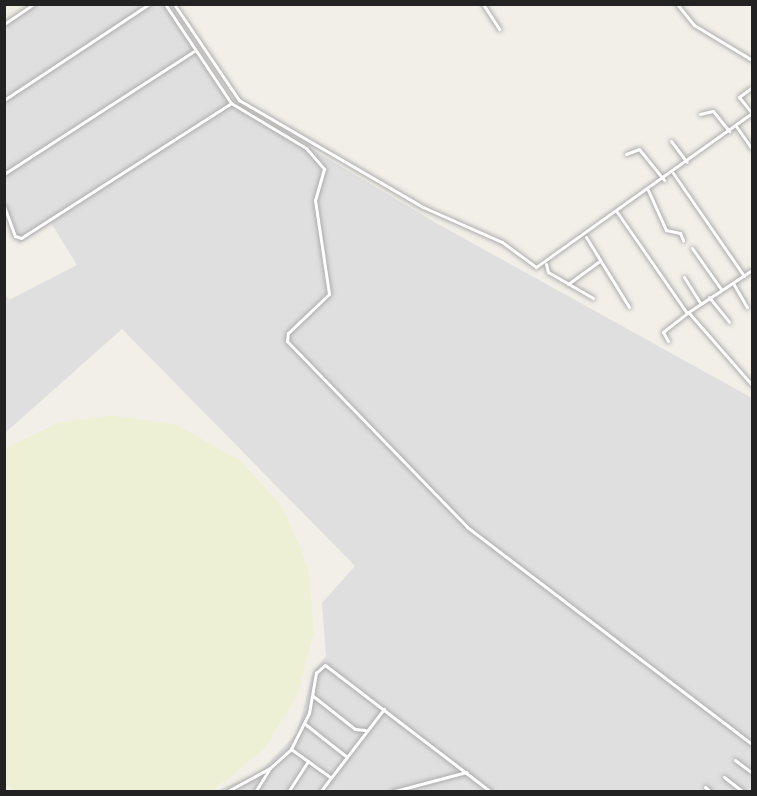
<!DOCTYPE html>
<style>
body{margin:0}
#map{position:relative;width:757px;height:796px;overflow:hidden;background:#f2efe9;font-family:"Golos Text",sans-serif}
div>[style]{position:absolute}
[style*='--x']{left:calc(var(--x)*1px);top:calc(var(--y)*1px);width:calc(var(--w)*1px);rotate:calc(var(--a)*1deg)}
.residential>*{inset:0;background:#e0dfdf}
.farmland>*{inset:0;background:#eef0d5}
.roads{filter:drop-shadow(0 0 2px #a9a9a9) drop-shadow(0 0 2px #a9a9a9)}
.street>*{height:3px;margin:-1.5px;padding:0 1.5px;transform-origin:1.5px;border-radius:1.5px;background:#fff}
span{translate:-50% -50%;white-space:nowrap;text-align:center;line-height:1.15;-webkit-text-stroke:4.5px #fff;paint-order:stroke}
.frame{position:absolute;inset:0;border:6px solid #222;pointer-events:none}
</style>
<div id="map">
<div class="residential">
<i style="clip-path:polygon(31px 5px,166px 5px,231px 101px,438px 224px,752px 398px,752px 791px,216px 791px,259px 773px,297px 733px,313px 672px,326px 656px,322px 603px,355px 566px,122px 329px,5px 433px,5px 294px,9px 300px,77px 265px,51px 223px,19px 244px,5px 203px,5px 22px)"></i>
</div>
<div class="farmland">
<i style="clip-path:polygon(112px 415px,176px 425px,240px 460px,283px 508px,308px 567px,314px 631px,298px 694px,264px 749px,212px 791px,15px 792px,5px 785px,5px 448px,58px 423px)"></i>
</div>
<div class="roads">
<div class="street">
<i style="--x:165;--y:4;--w:119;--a:56.3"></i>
<i style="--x:231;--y:103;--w:87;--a:31"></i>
<i style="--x:306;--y:148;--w:28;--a:49"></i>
<i style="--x:324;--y:169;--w:32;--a:106"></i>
<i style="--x:315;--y:200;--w:95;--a:81.5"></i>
<i style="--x:329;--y:294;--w:57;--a:136.4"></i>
<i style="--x:288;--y:333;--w:8;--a:97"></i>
<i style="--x:287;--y:341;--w:259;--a:45.9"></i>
<i style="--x:467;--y:527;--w:358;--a:37.3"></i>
<i style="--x:174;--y:4;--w:116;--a:55.9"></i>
<i style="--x:239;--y:100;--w:213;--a:30.2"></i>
<i style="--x:423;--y:207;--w:86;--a:23.9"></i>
<i style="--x:502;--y:242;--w:42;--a:36.3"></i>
<i style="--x:536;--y:267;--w:265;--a:-35.5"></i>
<i style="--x:483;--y:4;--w:30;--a:57"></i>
<i style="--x:677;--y:4;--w:27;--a:51"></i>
<i style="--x:694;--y:25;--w:68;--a:31.1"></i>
<i style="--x:4;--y:24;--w:36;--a:-34"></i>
<i style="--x:751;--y:88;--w:15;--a:143"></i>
<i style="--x:739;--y:97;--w:21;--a:51"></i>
<i style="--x:4;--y:100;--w:174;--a:-33.5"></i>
<i style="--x:700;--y:114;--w:13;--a:-13"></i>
<i style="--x:713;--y:111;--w:26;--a:51"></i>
<i style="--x:736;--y:126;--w:28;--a:55"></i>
<i style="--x:671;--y:141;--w:26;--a:53"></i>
<i style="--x:626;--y:154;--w:14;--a:-21"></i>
<i style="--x:639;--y:149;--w:40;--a:51"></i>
<i style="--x:673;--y:173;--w:125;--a:55.4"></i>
<i style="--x:4;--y:174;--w:226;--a:-32.9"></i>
<i style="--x:648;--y:190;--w:44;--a:65.8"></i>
<i style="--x:666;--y:230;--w:14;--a:12"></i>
<i style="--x:680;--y:233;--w:8;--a:67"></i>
<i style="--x:4;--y:206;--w:32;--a:70"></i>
<i style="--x:15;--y:236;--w:6;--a:18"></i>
<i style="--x:21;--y:238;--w:250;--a:-32.7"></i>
<i style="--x:617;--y:212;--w:123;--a:55.3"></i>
<i style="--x:687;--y:313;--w:78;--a:-33.5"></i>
<i style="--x:586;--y:237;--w:82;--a:58.4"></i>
<i style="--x:692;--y:248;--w:50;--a:54.7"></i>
<i style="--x:546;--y:264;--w:8;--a:76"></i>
<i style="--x:548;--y:272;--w:52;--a:30"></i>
<i style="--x:684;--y:277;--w:31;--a:58"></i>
<i style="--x:733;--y:283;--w:28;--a:60"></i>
<i style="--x:568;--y:284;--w:39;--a:-36"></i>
<i style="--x:709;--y:297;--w:32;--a:51"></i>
<i style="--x:689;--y:313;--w:96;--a:48.8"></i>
<i style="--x:668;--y:341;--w:10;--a:-119"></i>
<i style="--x:663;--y:332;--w:31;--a:-38"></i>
<i style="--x:313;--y:696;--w:53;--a:38.2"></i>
<i style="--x:355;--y:729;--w:10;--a:6"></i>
<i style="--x:305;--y:724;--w:53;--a:38.2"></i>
<i style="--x:291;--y:749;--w:48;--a:35.7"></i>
<i style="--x:735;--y:760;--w:21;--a:37"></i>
<i style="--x:724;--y:777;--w:24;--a:38"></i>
<i style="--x:705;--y:787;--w:8;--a:40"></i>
<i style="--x:226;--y:792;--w:50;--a:-28.6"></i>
<i style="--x:270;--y:768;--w:28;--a:-42"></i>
<i style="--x:291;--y:749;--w:40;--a:-63.4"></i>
<i style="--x:309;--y:713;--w:41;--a:-80.1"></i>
<i style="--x:316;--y:673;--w:12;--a:-42"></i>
<i style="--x:325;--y:665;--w:209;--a:37.4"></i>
<i style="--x:255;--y:792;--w:26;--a:-58"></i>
<i style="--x:288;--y:792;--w:37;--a:-57"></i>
<i style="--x:320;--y:792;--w:105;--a:-52.4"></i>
<i style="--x:391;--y:792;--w:78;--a:-14.9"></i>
</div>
</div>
<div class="frame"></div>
</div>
